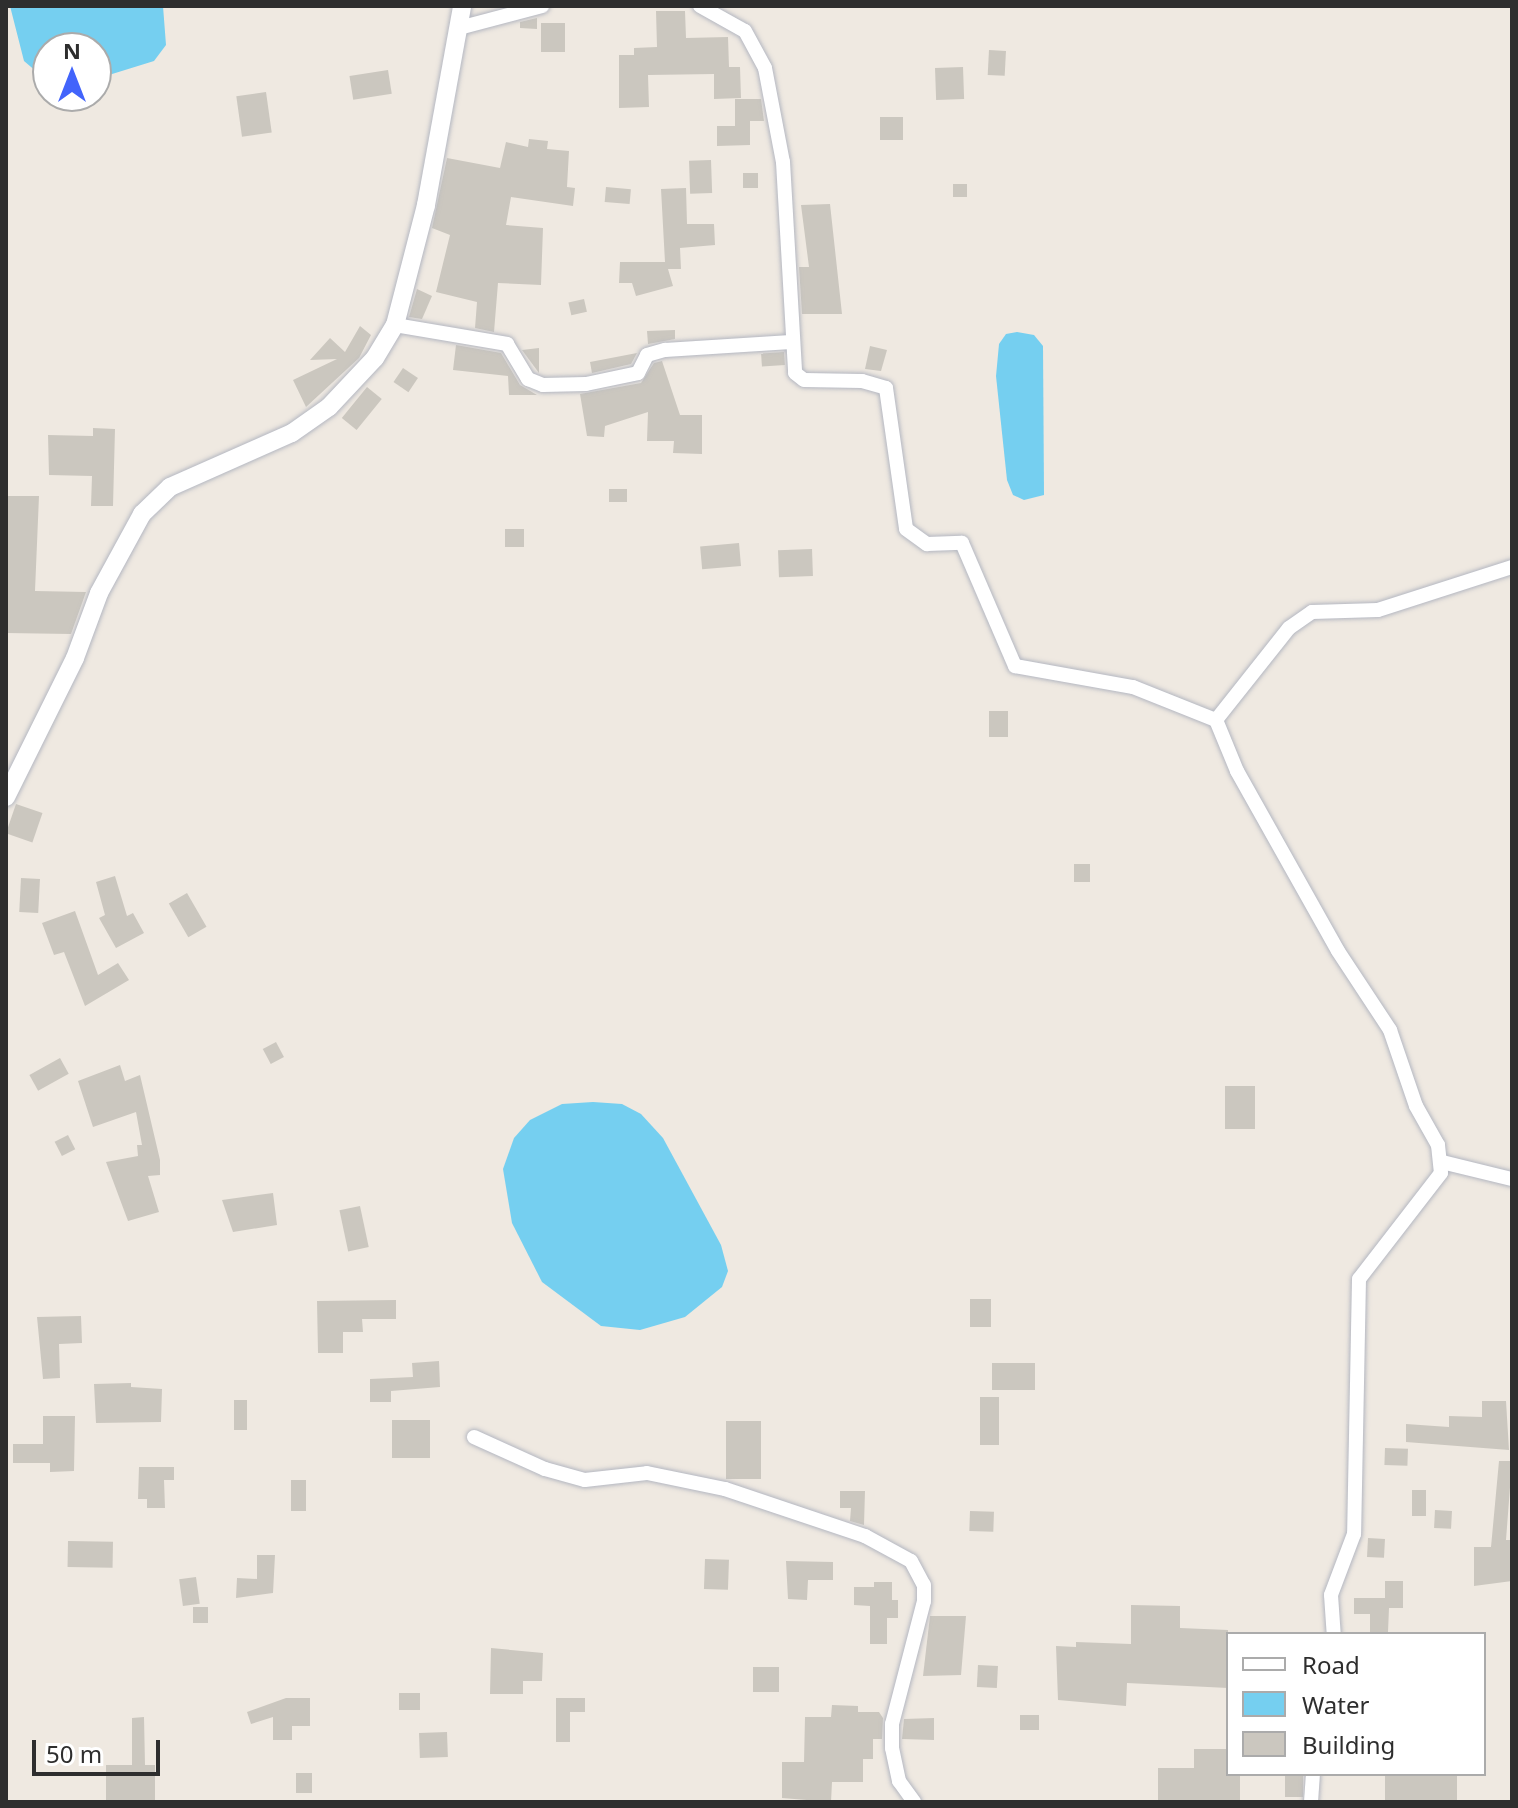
<!DOCTYPE html>
<style>
body{margin:0}
#map{position:relative;width:1518px;height:1808px;overflow:hidden;background:#efe9e1;font-family:"Noto Sans",sans-serif}
div>[style]{position:absolute}
[style*='--x']{left:calc(var(--x)*1px);top:calc(var(--y)*1px);width:calc(var(--w)*1px);rotate:calc(var(--a)*1deg)}
.water>*{inset:0;background:#75cff0}
.building>*{inset:0;background:#cbc7bf;transform-origin:0 0}
.roads{filter:drop-shadow(0 0 2px #b4b7c1) drop-shadow(0 0 2px #b4b7c1)}
.street>*{height:14px;margin:-7px;padding:0 7px;transform-origin:7px;border-radius:7px;background:#fff}
.secondary>*{height:18px;margin:-9px;padding:0 9px;transform-origin:9px;border-radius:9px;background:#fff}
span{translate:-50% -50%;white-space:nowrap;text-align:center;line-height:1.15;-webkit-text-stroke:6px #fff;paint-order:stroke}
.frame{position:absolute;inset:0;border:8px solid #2e2e2e;pointer-events:none}
.legend{position:absolute;left:1226px;top:1632px;width:260px;height:144px;box-sizing:border-box;background:#fff;border:2px solid #ababab;margin:0;padding:10px 14px;list-style:none;font-size:24px;color:#2e2e2e}
.legend li{display:flex;align-items:center;gap:16px;height:40px}
.legend b{width:40px;border:2px solid #ababab}
.north{position:absolute;left:32px;top:32px;width:80px;height:80px;box-sizing:border-box;background:#fff;border:2px solid #ababab;border-radius:50%;rotate:0deg;font-size:22px;font-weight:700;line-height:32px;text-align:center;color:#2e2e2e}
.north::after{content:'';display:block;margin:auto;width:28px;height:36px;background:#4264fb;clip-path:polygon(50% 0,100% 100%,50% 72%,0 100%)}
.scale{position:absolute;left:32px;top:1740px;width:128px;height:36px;box-sizing:border-box;border:4px solid #2e2e2e;border-top:0;padding-left:10px;font-size:24px;line-height:28px;white-space:nowrap;color:#2e2e2e;-webkit-text-stroke:6px #fff;paint-order:stroke}
</style>
<div id="map">
<div class="water">
<i style="clip-path:polygon(10px 6px,163px 6px,166px 45px,154px 61px,96px 79px,96px 48px,48px 48px,48px 78px,44px 78px,24px 61px)"></i>
<i style="clip-path:polygon(1017px 332px,1034px 335px,1043px 346px,1044px 495px,1024px 500px,1013px 495px,1007px 480px,996px 376px,999px 344px,1006px 334px)"></i>
<i style="clip-path:polygon(593px 1102px,622px 1104px,641px 1114px,663px 1138px,721px 1245px,728px 1271px,722px 1287px,685px 1317px,640px 1330px,601px 1326px,542px 1282px,512px 1223px,503px 1169px,514px 1138px,530px 1120px,562px 1104px)"></i>
</div>
<div class="building">
<i style="clip-path:polygon(656px 11px,685px 11px,686px 38px,728px 37px,729px 67px,740px 67px,741px 98px,714px 99px,714px 74px,648px 75px,649px 107px,619px 108px,619px 55px,634px 55px,634px 48px,657px 47px)"></i>
<i style="clip-path:polygon(537px 18px,537px 29px,520px 28px,520px 22px)"></i>
<i style="left:541px;top:23px;width:24px;height:29px"></i>
<i style="left:989px;top:50px;width:17px;height:25px;rotate:3deg"></i>
<i style="left:963px;top:67px;width:32px;height:28px;rotate:88deg"></i>
<i style="left:388px;top:70px;width:24px;height:39px;rotate:81deg"></i>
<i style="left:266px;top:92px;width:41px;height:30px;rotate:82deg"></i>
<i style="clip-path:polygon(735px 99px,761px 99px,764px 121px,750px 121px,750px 145px,717px 146px,717px 126px,735px 126px)"></i>
<i style="left:880px;top:117px;width:23px;height:23px"></i>
<i style="clip-path:polygon(529px 139px,548px 141px,547px 149px,569px 151px,567px 187px,575px 188px,573px 206px,511px 197px,506px 225px,543px 228px,541px 285px,498px 283px,494px 332px,475px 328px,477px 302px,436px 292px,450px 235px,432px 228px,447px 158px,500px 168px,506px 142px,528px 147px)"></i>
<i style="left:711px;top:160px;width:33px;height:22px;rotate:88deg"></i>
<i style="left:743px;top:173px;width:15px;height:15px"></i>
<i style="left:953px;top:184px;width:14px;height:13px"></i>
<i style="left:606px;top:187px;width:25px;height:15px;rotate:5deg"></i>
<i style="clip-path:polygon(686px 188px,687px 224px,714px 224px,715px 245px,680px 248px,681px 269px,668px 269px,673px 286px,636px 296px,632px 283px,619px 283px,620px 262px,665px 262px,661px 189px)"></i>
<i style="clip-path:polygon(830px 204px,842px 314px,802px 314px,799px 267px,809px 267px,801px 205px)"></i>
<i style="clip-path:polygon(417px 289px,432px 296px,422px 319px,409px 317px)"></i>
<i style="left:584px;top:299px;width:13px;height:16px;rotate:77deg"></i>
<i style="clip-path:polygon(360px 326px,371px 335px,359px 358px,306px 407px,293px 380px,337px 359px,310px 360px,330px 338px,345px 352px)"></i>
<i style="clip-path:polygon(675px 330px,675px 339px,648px 344px,647px 331px)"></i>
<i style="clip-path:polygon(456px 345px,501px 353px,520px 385px,537px 395px,509px 395px,508px 376px,453px 370px)"></i>
<i style="clip-path:polygon(870px 346px,887px 350px,881px 371px,865px 369px)"></i>
<i style="clip-path:polygon(539px 348px,539px 373px,522px 350px)"></i>
<i style="left:784px;top:352px;width:13px;height:23px;rotate:86deg"></i>
<i style="clip-path:polygon(637px 353px,631px 364px,592px 373px,590px 362px)"></i>
<i style="clip-path:polygon(662px 361px,680px 415px,702px 415px,702px 454px,673px 453px,674px 441px,647px 441px,648px 412px,605px 426px,604px 437px,587px 436px,580px 394px,641px 383px,654px 363px)"></i>
<i style="left:403px;top:368px;width:18px;height:17px;rotate:34deg"></i>
<i style="left:367px;top:387px;width:19px;height:40px;rotate:39deg"></i>
<i style="clip-path:polygon(93px 428px,115px 429px,113px 506px,91px 506px,92px 476px,49px 475px,48px 435px,93px 436px)"></i>
<i style="left:609px;top:489px;width:18px;height:13px"></i>
<i style="clip-path:polygon(6px 496px,39px 496px,35px 591px,86px 592px,71px 634px,6px 633px)"></i>
<i style="left:505px;top:529px;width:19px;height:18px"></i>
<i style="left:739px;top:543px;width:23px;height:39px;rotate:85deg"></i>
<i style="left:812px;top:549px;width:27px;height:34px;rotate:88deg"></i>
<i style="left:989px;top:711px;width:19px;height:26px"></i>
<i style="left:16px;top:804px;width:28px;height:31px;rotate:19deg"></i>
<i style="left:1074px;top:864px;width:16px;height:18px"></i>
<i style="clip-path:polygon(115px 876px,127px 916px,133px 913px,144px 933px,116px 948px,99px 918px,105px 915px,96px 882px)"></i>
<i style="left:21px;top:878px;width:19px;height:34px;rotate:3deg"></i>
<i style="left:187px;top:893px;width:39px;height:21px;rotate:60deg"></i>
<i style="clip-path:polygon(75px 911px,98px 975px,118px 963px,129px 980px,85px 1006px,64px 952px,54px 955px,42px 923px)"></i>
<i style="left:276px;top:1042px;width:17px;height:15px;rotate:62deg"></i>
<i style="left:60px;top:1058px;width:18px;height:35px;rotate:61deg"></i>
<i style="clip-path:polygon(120px 1065px,125px 1081px,140px 1075px,160px 1160px,160px 1175px,148px 1176px,159px 1212px,128px 1221px,106px 1162px,138px 1156px,137px 1145px,142px 1145px,136px 1112px,93px 1127px,78px 1081px)"></i>
<i style="left:1225px;top:1086px;width:30px;height:43px"></i>
<i style="left:68px;top:1135px;width:16px;height:15px;rotate:63deg"></i>
<i style="clip-path:polygon(273px 1193px,277px 1225px,233px 1232px,222px 1200px)"></i>
<i style="left:360px;top:1206px;width:42px;height:21px;rotate:78deg"></i>
<i style="left:970px;top:1299px;width:21px;height:28px"></i>
<i style="clip-path:polygon(396px 1300px,396px 1319px,362px 1319px,363px 1332px,343px 1332px,343px 1353px,318px 1353px,317px 1301px)"></i>
<i style="clip-path:polygon(81px 1316px,82px 1343px,59px 1344px,60px 1378px,43px 1379px,37px 1317px)"></i>
<i style="clip-path:polygon(439px 1361px,440px 1387px,391px 1391px,391px 1402px,370px 1402px,370px 1379px,413px 1377px,412px 1363px)"></i>
<i style="left:992px;top:1363px;width:43px;height:27px"></i>
<i style="clip-path:polygon(131px 1383px,131px 1387px,162px 1389px,161px 1422px,96px 1423px,94px 1384px)"></i>
<i style="left:980px;top:1397px;width:19px;height:48px"></i>
<i style="left:234px;top:1400px;width:13px;height:30px"></i>
<i style="clip-path:polygon(1482px 1401px,1506px 1401px,1509px 1450px,1406px 1442px,1406px 1424px,1449px 1427px,1449px 1416px,1482px 1417px)"></i>
<i style="clip-path:polygon(43px 1416px,75px 1416px,74px 1471px,50px 1472px,50px 1463px,13px 1463px,13px 1444px,43px 1444px)"></i>
<i style="left:430px;top:1420px;width:38px;height:38px;rotate:90deg"></i>
<i style="left:726px;top:1421px;width:35px;height:58px"></i>
<i style="left:1385px;top:1448px;width:23px;height:17px;rotate:2deg"></i>
<i style="clip-path:polygon(1499px 1461px,1512px 1461px,1506px 1540px,1512px 1540px,1512px 1581px,1474px 1586px,1474px 1547px,1491px 1547px)"></i>
<i style="clip-path:polygon(139px 1467px,174px 1467px,174px 1480px,164px 1480px,165px 1508px,147px 1508px,147px 1499px,138px 1499px)"></i>
<i style="left:291px;top:1480px;width:15px;height:31px"></i>
<i style="left:1412px;top:1490px;width:14px;height:26px"></i>
<i style="clip-path:polygon(840px 1491px,865px 1491px,864px 1525px,850px 1521px,851px 1508px,840px 1508px)"></i>
<i style="left:1435px;top:1510px;width:17px;height:18px;rotate:3deg"></i>
<i style="left:970px;top:1511px;width:24px;height:20px;rotate:2deg"></i>
<i style="left:1368px;top:1538px;width:17px;height:19px;rotate:3deg"></i>
<i style="left:68px;top:1541px;width:45px;height:26px;rotate:1deg"></i>
<i style="clip-path:polygon(257px 1555px,275px 1555px,273px 1593px,236px 1598px,237px 1578px,257px 1579px)"></i>
<i style="left:705px;top:1559px;width:24px;height:30px;rotate:2deg"></i>
<i style="clip-path:polygon(786px 1561px,833px 1562px,833px 1580px,808px 1580px,807px 1600px,788px 1599px)"></i>
<i style="left:196px;top:1577px;width:27px;height:17px;rotate:82deg"></i>
<i style="clip-path:polygon(1385px 1581px,1403px 1581px,1403px 1608px,1389px 1608px,1388px 1632px,1370px 1632px,1370px 1614px,1354px 1614px,1354px 1598px,1385px 1598px)"></i>
<i style="clip-path:polygon(874px 1582px,892px 1582px,892px 1600px,898px 1600px,898px 1618px,887px 1618px,887px 1644px,870px 1644px,870px 1606px,854px 1605px,854px 1587px,874px 1587px)"></i>
<i style="clip-path:polygon(1131px 1605px,1180px 1606px,1180px 1628px,1228px 1630px,1228px 1688px,1127px 1683px,1126px 1706px,1058px 1700px,1056px 1646px,1076px 1647px,1076px 1642px,1131px 1644px)"></i>
<i style="left:193px;top:1607px;width:15px;height:16px"></i>
<i style="clip-path:polygon(930px 1616px,966px 1616px,961px 1675px,923px 1676px)"></i>
<i style="clip-path:polygon(491px 1648px,543px 1653px,542px 1681px,523px 1681px,523px 1694px,490px 1694px)"></i>
<i style="left:978px;top:1665px;width:20px;height:22px;rotate:3deg"></i>
<i style="left:753px;top:1667px;width:26px;height:25px"></i>
<i style="left:399px;top:1693px;width:21px;height:17px"></i>
<i style="clip-path:polygon(286px 1698px,310px 1698px,310px 1726px,292px 1726px,292px 1740px,273px 1740px,273px 1717px,251px 1724px,247px 1712px)"></i>
<i style="clip-path:polygon(556px 1698px,585px 1698px,585px 1712px,570px 1712px,570px 1742px,556px 1742px)"></i>
<i style="clip-path:polygon(832px 1705px,858px 1706px,858px 1712px,879px 1712px,883px 1718px,882px 1739px,873px 1739px,873px 1759px,863px 1759px,863px 1782px,832px 1782px,831px 1802px,782px 1798px,782px 1762px,804px 1762px,805px 1717px,831px 1717px)"></i>
<i style="left:1020px;top:1715px;width:19px;height:15px"></i>
<i style="clip-path:polygon(144px 1717px,145px 1765px,155px 1765px,155px 1800px,106px 1800px,106px 1765px,132px 1765px,132px 1718px)"></i>
<i style="clip-path:polygon(934px 1718px,934px 1740px,902px 1739px,904px 1719px)"></i>
<i style="left:447px;top:1732px;width:25px;height:28px;rotate:88deg"></i>
<i style="clip-path:polygon(1194px 1749px,1228px 1749px,1228px 1774px,1240px 1774px,1240px 1802px,1158px 1802px,1158px 1768px,1194px 1768px)"></i>
<i style="left:296px;top:1773px;width:16px;height:20px"></i>
<i style="left:1285px;top:1774px;width:18px;height:23px"></i>
<i style="left:1385px;top:1774px;width:72px;height:28px"></i>
</div>
<div class="roads">
<div class="street">
<i style="--x:700;--y:6;--w:51;--a:29.1"></i>
<i style="--x:745;--y:31;--w:42;--a:61.6"></i>
<i style="--x:765;--y:68;--w:96;--a:79.2"></i>
<i style="--x:783;--y:162;--w:211;--a:86.7"></i>
<i style="--x:795;--y:373;--w:11;--a:38"></i>
<i style="--x:804;--y:380;--w:58;--a:1"></i>
<i style="--x:862;--y:381;--w:25;--a:16"></i>
<i style="--x:886;--y:388;--w:142;--a:81.9"></i>
<i style="--x:906;--y:529;--w:26;--a:36"></i>
<i style="--x:927;--y:544;--w:35;--a:-2"></i>
<i style="--x:962;--y:543;--w:134;--a:66.7"></i>
<i style="--x:1015;--y:666;--w:120;--a:10.1"></i>
<i style="--x:1133;--y:687;--w:89;--a:21.7"></i>
<i style="--x:1216;--y:720;--w:55;--a:67.6"></i>
<i style="--x:1237;--y:771;--w:206;--a:60.7"></i>
<i style="--x:1338;--y:951;--w:95;--a:56.6"></i>
<i style="--x:1390;--y:1030;--w:80;--a:71.1"></i>
<i style="--x:1416;--y:1106;--w:45;--a:60.6"></i>
<i style="--x:1438;--y:1145;--w:28;--a:84"></i>
<i style="--x:1441;--y:1173;--w:134;--a:127.7"></i>
<i style="--x:1359;--y:1279;--w:255;--a:91.1"></i>
<i style="--x:1354;--y:1534;--w:65;--a:110.7"></i>
<i style="--x:1331;--y:1595;--w:39;--a:86"></i>
<i style="--x:459;--y:28;--w:86;--a:-14.8"></i>
<i style="--x:395;--y:325;--w:114;--a:9.6"></i>
<i style="--x:507;--y:344;--w:41;--a:59"></i>
<i style="--x:528;--y:379;--w:16;--a:22"></i>
<i style="--x:543;--y:385;--w:43;--a:-1.3"></i>
<i style="--x:586;--y:384;--w:53;--a:-11.9"></i>
<i style="--x:638;--y:373;--w:20;--a:-63"></i>
<i style="--x:647;--y:355;--w:19;--a:-16"></i>
<i style="--x:665;--y:350;--w:126;--a:-3.6"></i>
<i style="--x:1216;--y:720;--w:117;--a:-51.6"></i>
<i style="--x:1289;--y:628;--w:28;--a:-35"></i>
<i style="--x:1312;--y:612;--w:66;--a:-1.7"></i>
<i style="--x:1378;--y:610;--w:141;--a:-17.8"></i>
<i style="--x:1442;--y:1162;--w:72;--a:13.7"></i>
<i style="--x:474;--y:1437;--w:78;--a:24.3"></i>
<i style="--x:545;--y:1469;--w:41;--a:15.4"></i>
<i style="--x:585;--y:1480;--w:62;--a:-6.4"></i>
<i style="--x:647;--y:1473;--w:80;--a:11.6"></i>
<i style="--x:725;--y:1489;--w:148;--a:18.6"></i>
<i style="--x:865;--y:1536;--w:52;--a:28.5"></i>
<i style="--x:911;--y:1561;--w:27;--a:62"></i>
<i style="--x:924;--y:1585;--w:16;--a:90"></i>
<i style="--x:924;--y:1601;--w:127;--a:104.6"></i>
<i style="--x:892;--y:1724;--w:24;--a:90"></i>
<i style="--x:892;--y:1748;--w:34;--a:78"></i>
<i style="--x:899;--y:1781;--w:26;--a:54"></i>
<i style="--x:1311;--y:1802;--w:28;--a:-86"></i>
</div>
<div class="secondary">
<i style="--x:6;--y:797;--w:155;--a:-63.6"></i>
<i style="--x:75;--y:658;--w:69;--a:-69.7"></i>
<i style="--x:99;--y:593;--w:90;--a:-61.4"></i>
<i style="--x:142;--y:514;--w:39;--a:-44"></i>
<i style="--x:170;--y:487;--w:133;--a:-23.9"></i>
<i style="--x:292;--y:433;--w:45;--a:-35.1"></i>
<i style="--x:329;--y:407;--w:67;--a:-46.8"></i>
<i style="--x:375;--y:358;--w:39;--a:-59"></i>
<i style="--x:395;--y:325;--w:124;--a:-75.5"></i>
<i style="--x:426;--y:205;--w:202;--a:-79.7"></i>
</div>
</div>
<div class="frame"></div>
<ul class="legend">
<li><b style="height:10px;background:#fff"></b>Road</li>
<li><b style="height:22px;background:#75cff0"></b>Water</li>
<li><b style="height:22px;background:#cbc7bf"></b>Building</li>
</ul>
<div class="north">N</div>
<div class="scale">50 m</div>
</div>
